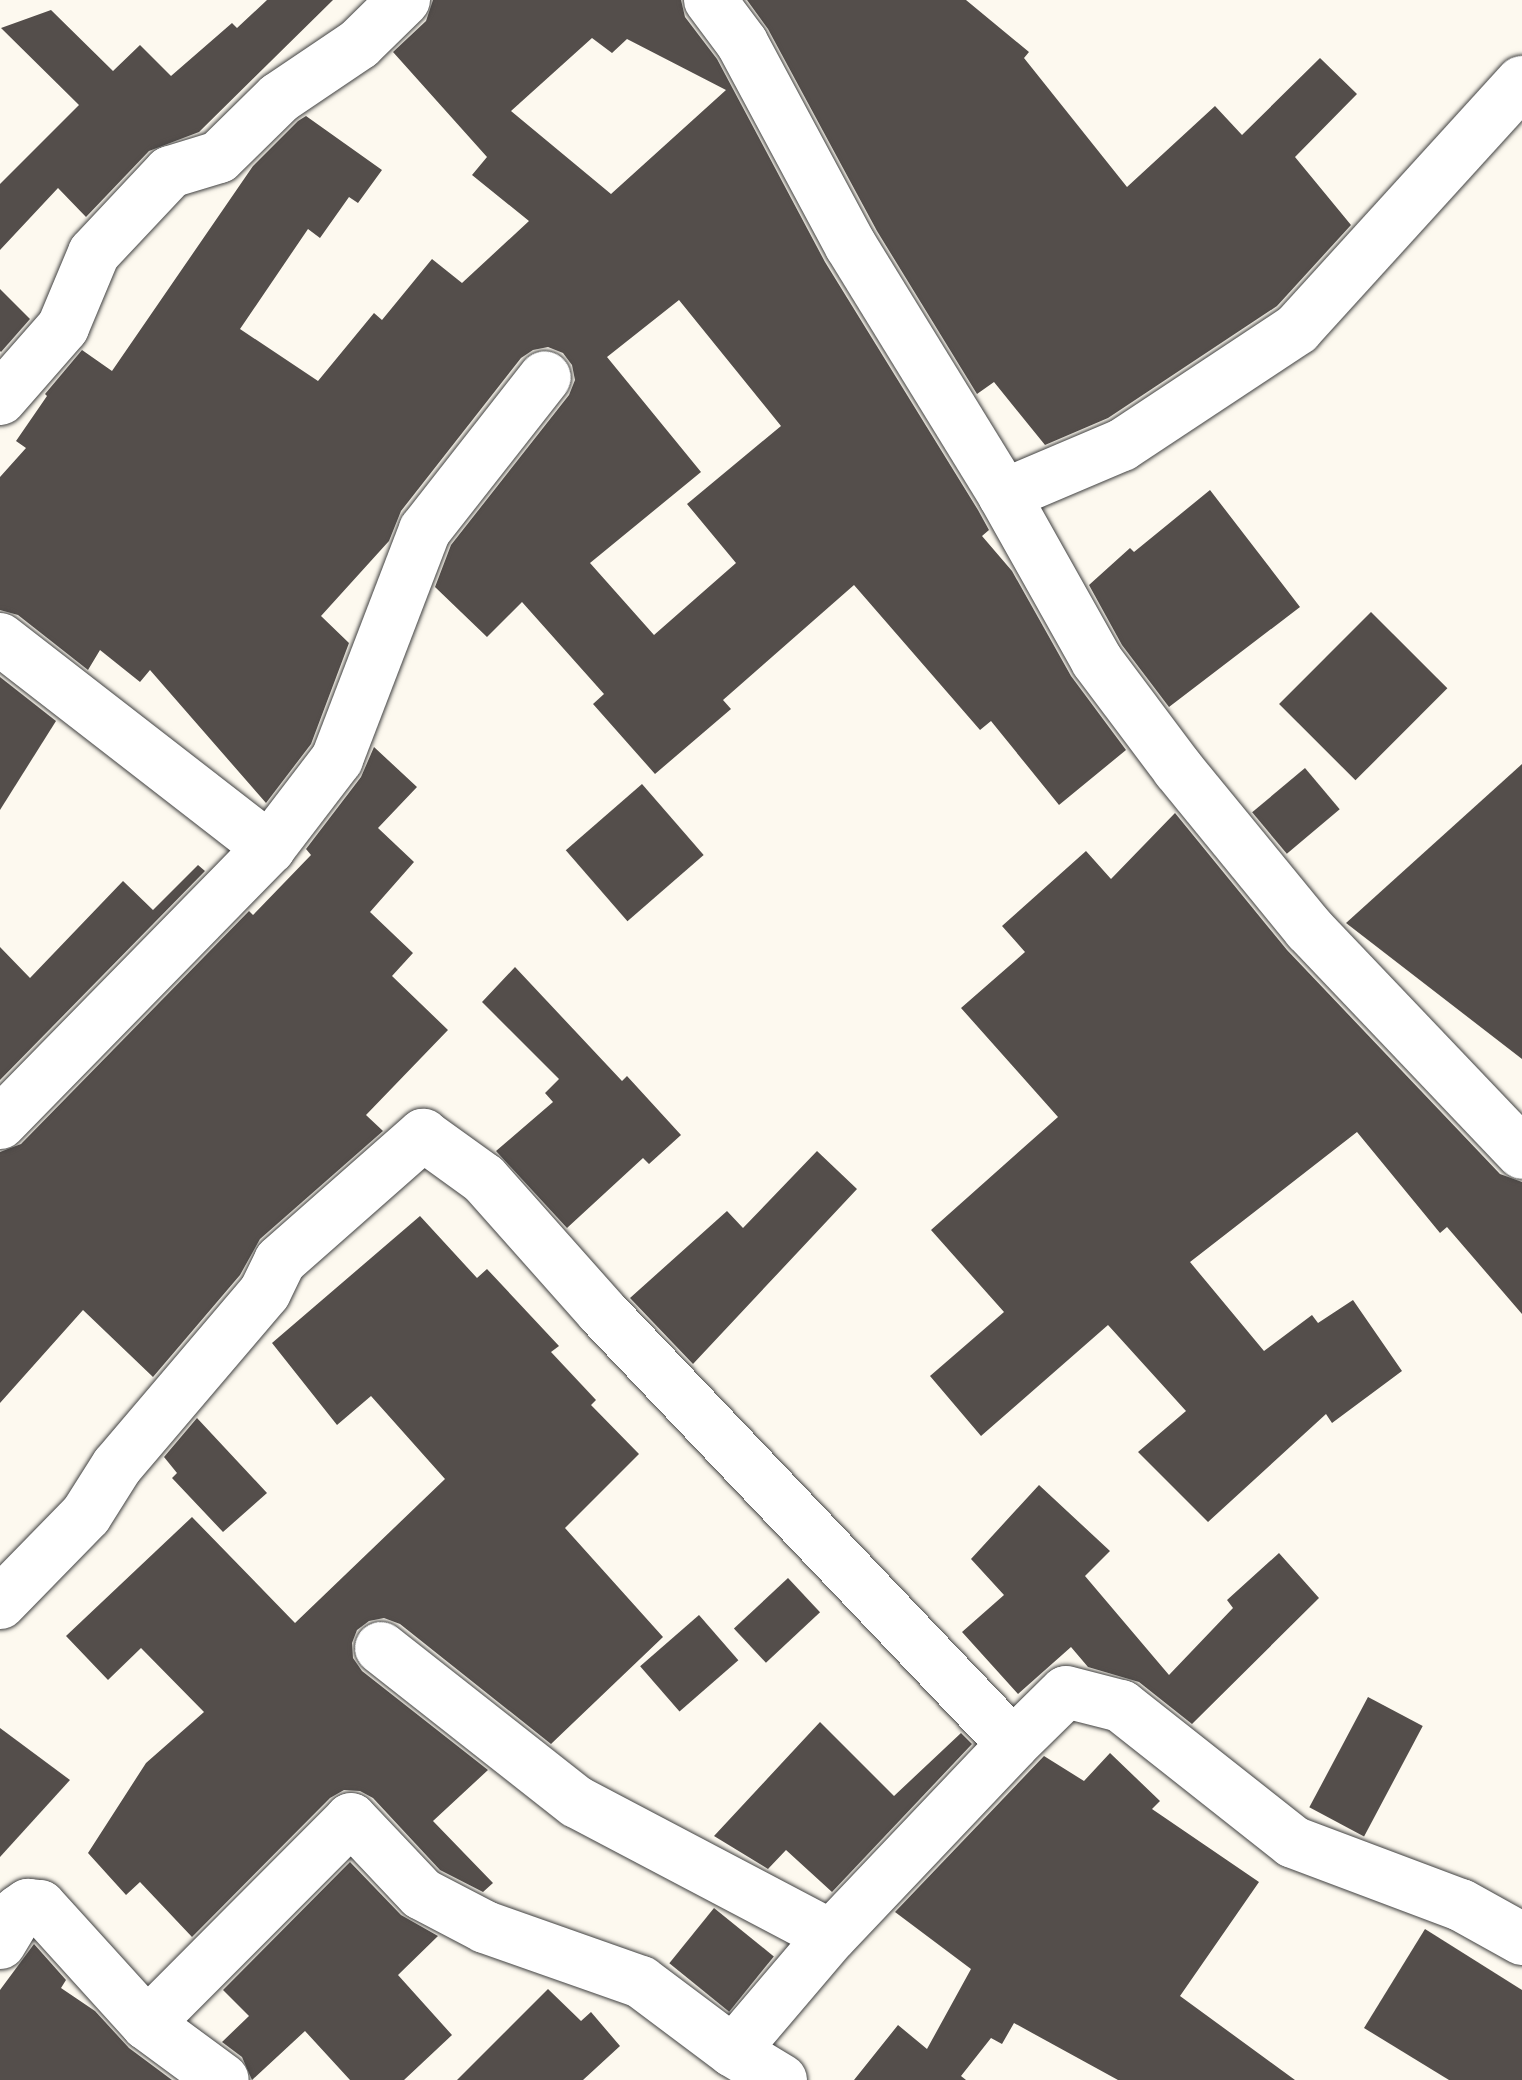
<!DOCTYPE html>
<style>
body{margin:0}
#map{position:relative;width:1522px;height:2080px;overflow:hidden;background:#fdf9ef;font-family:"Source Serif 4",serif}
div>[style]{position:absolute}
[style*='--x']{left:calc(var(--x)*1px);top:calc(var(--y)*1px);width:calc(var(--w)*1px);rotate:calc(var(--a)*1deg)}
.building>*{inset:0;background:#544e4b;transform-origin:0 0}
.roads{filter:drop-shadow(0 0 2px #404040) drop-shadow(0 0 2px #404040)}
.street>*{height:52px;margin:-26px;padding:0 26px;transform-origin:26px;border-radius:26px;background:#fff}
span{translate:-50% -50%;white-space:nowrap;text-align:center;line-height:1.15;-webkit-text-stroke:10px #fff;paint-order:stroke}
</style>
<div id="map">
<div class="building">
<i style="clip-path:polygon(267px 0,333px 0,199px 132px,149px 151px,86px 217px,58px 188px,0 250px,0 184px,79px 105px,1px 28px,51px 10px,113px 71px,140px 45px,171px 76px,232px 23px,237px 28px)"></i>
<i style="clip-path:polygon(evenodd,433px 0,681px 0,685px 17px,717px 59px,825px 262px,978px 510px,989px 530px,982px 536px,1012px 571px,1071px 676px,1126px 750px,1059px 805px,991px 721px,980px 730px,854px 585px,723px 700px,731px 709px,655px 774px,593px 704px,604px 694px,522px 602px,487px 637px,435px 587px,451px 545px,569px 395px,575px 380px,572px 365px,563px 353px,548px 347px,533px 350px,521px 358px,401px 511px,389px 541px,321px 616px,349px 643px,311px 744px,266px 803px,150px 670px,140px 682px,100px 650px,88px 670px,18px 615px,0 610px,0 477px,26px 448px,16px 441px,47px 396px,45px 394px,82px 350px,112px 371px,253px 166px,298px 121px,306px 116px,382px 170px,358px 203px,349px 197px,320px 238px,308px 229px,240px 329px,318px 381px,374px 313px,382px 320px,432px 259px,462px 283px,529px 221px,472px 175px,487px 157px,393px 52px,426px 21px,433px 0,592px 38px,612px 53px,627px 39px,726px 90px,611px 194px,511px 111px,592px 38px,433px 0,679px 300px,781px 426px,687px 504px,736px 563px,654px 635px,590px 563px,701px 472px,607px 357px,679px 300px)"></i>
<i style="clip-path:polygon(747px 0,966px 0,1029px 52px,1024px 58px,1127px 187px,1215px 106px,1242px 135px,1320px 58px,1357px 94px,1295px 157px,1351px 225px,1277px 306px,1108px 418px,1045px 445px,994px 382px,977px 394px,877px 231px,768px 29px)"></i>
<i style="clip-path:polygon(0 289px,30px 319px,1px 352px,0 351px)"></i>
<i style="clip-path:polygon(1210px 490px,1300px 607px,1169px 707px,1122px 645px,1089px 585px,1130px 548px,1134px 552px)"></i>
<i style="left:1371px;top:612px;width:108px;height:130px;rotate:45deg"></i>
<i style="clip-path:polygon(0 677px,56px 721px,0 810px)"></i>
<i style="clip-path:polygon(374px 747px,417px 787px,378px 828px,414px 862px,370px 912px,413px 953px,392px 976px,448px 1030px,366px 1115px,383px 1131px,260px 1239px,240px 1275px,153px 1377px,83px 1310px,0 1403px,0 1152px,21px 1144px,249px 911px,253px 915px,311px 855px,306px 849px,361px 777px)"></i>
<i style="clip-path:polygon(1522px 764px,1522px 1059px,1346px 923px)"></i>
<i style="left:1305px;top:768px;width:54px;height:69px;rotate:50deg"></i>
<i style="left:642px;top:784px;width:94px;height:101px;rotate:49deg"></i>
<i style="clip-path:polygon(1175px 813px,1287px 950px,1500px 1174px,1522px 1182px,1522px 1314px,1447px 1227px,1440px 1233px,1357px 1132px,1190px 1262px,1264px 1351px,1312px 1315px,1318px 1323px,1353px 1300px,1402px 1371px,1332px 1423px,1326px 1414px,1208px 1522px,1138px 1452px,1186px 1411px,1108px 1325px,981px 1436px,930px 1376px,1004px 1312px,931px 1230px,1058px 1117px,961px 1008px,1025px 952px,1002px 926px,1086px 851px,1111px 879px)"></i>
<i style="clip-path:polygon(198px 865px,205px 871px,0 1080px,0 947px,30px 978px,123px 881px,153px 910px)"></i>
<i style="clip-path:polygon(515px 967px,622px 1081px,627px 1076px,681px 1135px,649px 1164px,643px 1158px,567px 1228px,496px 1151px,553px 1102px,545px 1093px,559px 1079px,482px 1002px)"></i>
<i style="clip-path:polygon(817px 1151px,857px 1189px,693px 1364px,630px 1298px,727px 1211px,743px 1228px)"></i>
<i style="clip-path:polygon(420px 1216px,477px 1278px,487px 1269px,559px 1346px,551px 1352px,596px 1400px,591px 1405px,639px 1454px,565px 1528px,663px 1637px,551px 1744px,400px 1624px,384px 1618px,369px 1621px,357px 1630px,352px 1643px,353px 1658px,362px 1671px,488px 1770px,433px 1821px,493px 1883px,483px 1892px,440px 1870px,373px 1798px,360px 1791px,344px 1790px,330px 1798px,192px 1937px,140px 1882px,126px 1895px,88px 1853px,146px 1763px,204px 1712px,141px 1648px,108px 1680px,66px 1636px,192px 1517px,295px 1623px,445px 1479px,371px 1396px,337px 1425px,272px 1343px)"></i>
<i style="clip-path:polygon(197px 1418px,267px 1493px,223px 1532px,172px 1478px,177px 1473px,164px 1457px)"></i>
<i style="clip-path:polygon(1039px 1485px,1110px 1551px,1085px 1576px,1169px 1675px,1233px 1608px,1227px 1600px,1279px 1553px,1319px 1598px,1192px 1724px,1139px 1682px,1088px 1667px,1071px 1647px,1018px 1694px,962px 1632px,1004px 1595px,971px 1559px)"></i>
<i style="left:788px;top:1578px;width:47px;height:74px;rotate:47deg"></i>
<i style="left:699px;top:1615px;width:60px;height:78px;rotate:49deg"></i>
<i style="left:1368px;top:1697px;width:62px;height:125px;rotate:28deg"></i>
<i style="clip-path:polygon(820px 1722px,894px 1796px,961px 1733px,972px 1744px,832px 1892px,786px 1850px,768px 1869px,714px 1836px)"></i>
<i style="clip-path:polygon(0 1728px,70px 1780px,0 1857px)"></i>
<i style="clip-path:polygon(1110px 1753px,1160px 1801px,1152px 1809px,1259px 1882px,1180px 1996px,1295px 2080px,1118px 2080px,1014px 2023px,1002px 2044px,991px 2038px,961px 2076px,966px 2080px,854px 2080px,898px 2025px,927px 2049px,971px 1969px,895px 1912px,1044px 1756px,1084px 1781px)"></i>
<i style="clip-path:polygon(350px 1862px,401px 1915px,438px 1936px,398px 1975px,452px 2035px,404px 2080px,350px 2080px,305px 2031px,252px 2080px,242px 2057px,222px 2042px,249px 2016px,223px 1990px)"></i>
<i style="left:714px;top:1908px;width:77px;height:71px;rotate:39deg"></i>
<i style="clip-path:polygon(1425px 1929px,1522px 1990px,1522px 2080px,1449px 2080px,1364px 2028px)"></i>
<i style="clip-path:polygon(34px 1944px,66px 1980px,61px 1988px,95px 2011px,129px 2048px,172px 2080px,0 2080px,0 1990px)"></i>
<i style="clip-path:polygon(548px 1989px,581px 2021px,591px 2012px,620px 2046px,583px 2080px,457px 2080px)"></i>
</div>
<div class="roads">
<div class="street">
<i style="--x:710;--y:0;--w:54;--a:53.3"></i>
<i style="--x:742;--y:43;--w:230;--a:61.8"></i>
<i style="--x:851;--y:246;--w:292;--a:58.4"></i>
<i style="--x:1004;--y:495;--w:190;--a:60.7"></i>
<i style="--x:1097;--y:661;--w:135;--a:53.1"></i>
<i style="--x:1178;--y:769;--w:207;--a:50.7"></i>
<i style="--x:1309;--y:929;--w:309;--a:46.4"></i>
<i style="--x:0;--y:399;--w:96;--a:-48.8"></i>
<i style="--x:63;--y:327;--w:80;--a:-67.3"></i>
<i style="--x:94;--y:253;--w:111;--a:-46.8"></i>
<i style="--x:170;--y:172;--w:51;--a:-17"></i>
<i style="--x:219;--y:157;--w:84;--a:-44.5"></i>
<i style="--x:279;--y:98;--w:97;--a:-34"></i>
<i style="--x:359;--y:44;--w:63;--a:-44.4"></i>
<i style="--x:1004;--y:495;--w:128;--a:-23"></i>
<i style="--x:1122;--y:445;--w:210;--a:-33.5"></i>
<i style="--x:1297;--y:329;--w:334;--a:-47.7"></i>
<i style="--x:0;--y:639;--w:341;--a:37.8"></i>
<i style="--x:0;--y:1123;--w:385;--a:-45.6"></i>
<i style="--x:269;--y:848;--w:112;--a:-52.6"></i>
<i style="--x:337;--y:759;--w:245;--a:-69"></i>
<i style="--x:425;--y:530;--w:194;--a:-51.9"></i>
<i style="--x:0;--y:1603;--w:123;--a:-45.7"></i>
<i style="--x:86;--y:1515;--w:58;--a:-57.7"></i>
<i style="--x:117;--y:1466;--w:228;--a:-49.6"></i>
<i style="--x:265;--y:1292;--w:34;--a:-64"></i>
<i style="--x:280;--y:1261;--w:191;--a:-41.4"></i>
<i style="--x:423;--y:1135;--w:75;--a:35.8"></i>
<i style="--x:484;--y:1179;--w:178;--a:48.4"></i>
<i style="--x:602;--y:1312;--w:596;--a:46.43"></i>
<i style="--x:1013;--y:1744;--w:74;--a:-44.5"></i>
<i style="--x:1066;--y:1692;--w:57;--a:14.3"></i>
<i style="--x:1121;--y:1706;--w:219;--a:38.3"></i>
<i style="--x:1293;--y:1842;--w:179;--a:20.6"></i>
<i style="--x:1461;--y:1905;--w:70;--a:29.1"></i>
<i style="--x:381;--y:1648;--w:249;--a:38.2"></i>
<i style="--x:577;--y:1802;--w:287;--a:27.8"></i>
<i style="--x:831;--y:1936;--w:265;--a:-46.5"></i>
<i style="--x:0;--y:1943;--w:37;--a:-59"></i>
<i style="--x:19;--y:1911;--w:11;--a:-34"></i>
<i style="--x:28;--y:1905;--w:12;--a:5"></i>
<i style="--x:40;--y:1906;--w:159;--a:47.8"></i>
<i style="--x:147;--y:2024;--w:94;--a:36.4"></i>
<i style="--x:147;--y:2024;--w:289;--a:-45.1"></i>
<i style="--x:351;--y:1819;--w:103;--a:46.6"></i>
<i style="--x:422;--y:1894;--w:71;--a:27.6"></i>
<i style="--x:485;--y:1927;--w:165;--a:19.4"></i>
<i style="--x:641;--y:1982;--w:115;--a:36.9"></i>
<i style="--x:733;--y:2051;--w:151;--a:-49.6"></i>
<i style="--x:733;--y:2051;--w:56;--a:31.1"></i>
</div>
</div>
</div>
